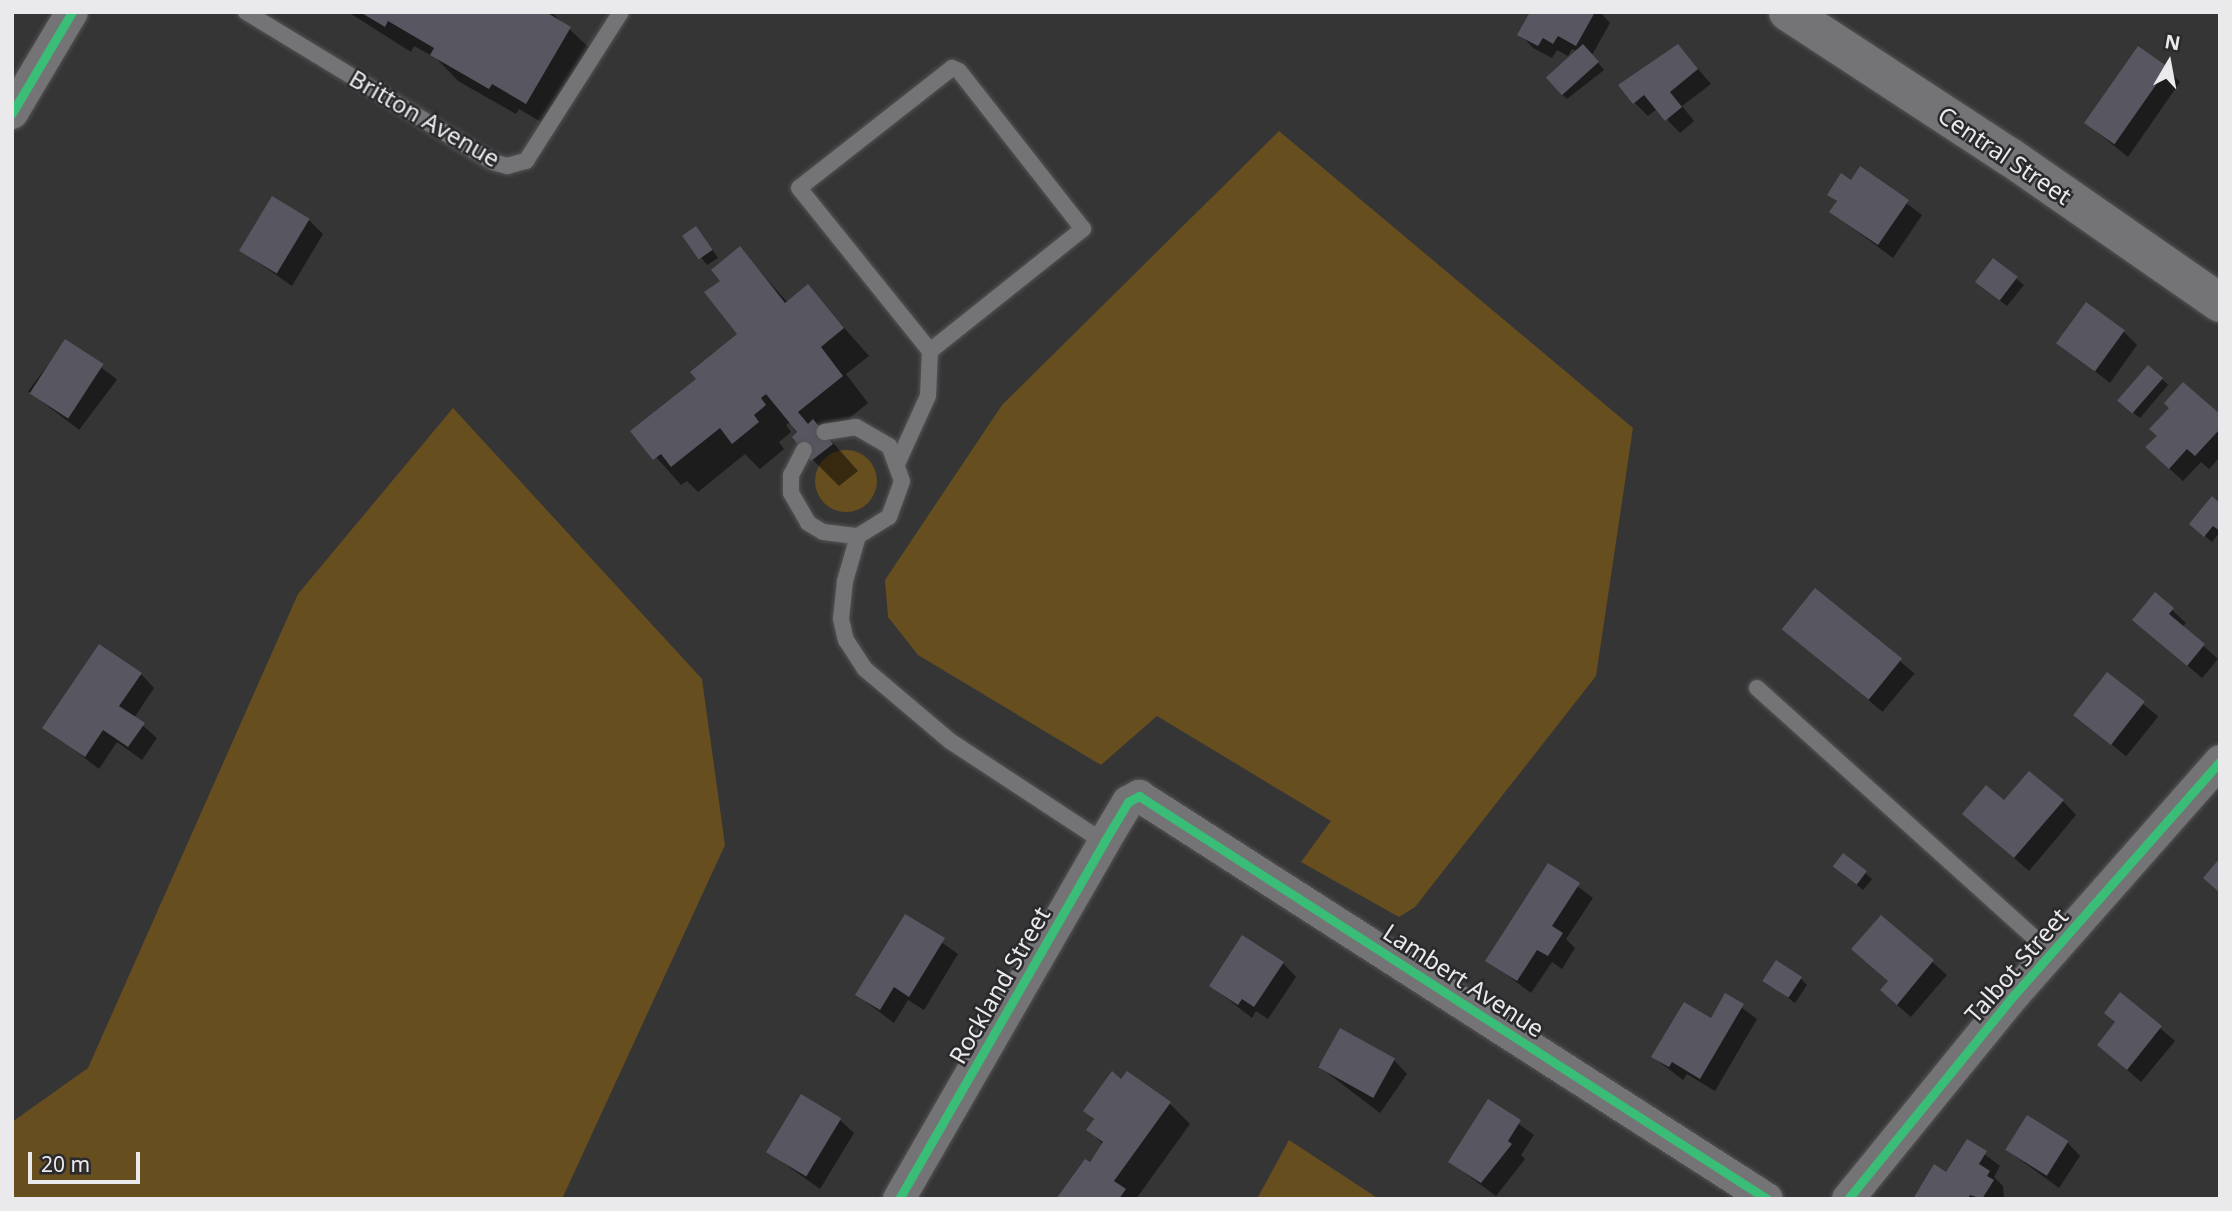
<!DOCTYPE html>
<style>
body{margin:0}
#map{position:relative;width:2232px;height:1211px;overflow:hidden;background:#353536;font-family:"Noto Sans",sans-serif}
div>[style]{position:absolute}
[style*='--x']{left:calc(var(--x)*1px);top:calc(var(--y)*1px);width:calc(var(--w)*1px);rotate:calc(var(--a)*1deg)}
.green>*{inset:0;background:#664e1f}
.round{border-radius:50%}
.shadow>*{inset:0;background:#0007;transform-origin:0 0}
.building>*{inset:0;background:#585661;transform-origin:0 0}
.roads{filter:drop-shadow(0 0 2px #535354) drop-shadow(0 0 2px #535354)}
.service>*{height:16px;margin:-8px;padding:0 8px;transform-origin:8px;border-radius:8px;background:#747375}
.minor>*{height:32px;margin:-16px;padding:0 16px;transform-origin:16px;border-radius:16px;background:#747375}
.secondary>*{height:38px;margin:-19px;padding:0 19px;transform-origin:19px;border-radius:19px;background:#747375}
.cycleway>*{height:9px;margin:-4.5px;padding:0 4.5px;transform-origin:4.5px;border-radius:4.5px;background:#3abd76}
span{translate:-50% -50%;white-space:nowrap;text-align:center;line-height:1.15;-webkit-text-stroke:5px #2a2a2d;paint-order:stroke}
.street-label{font-size:24px;color:#eaeaec}
.frame{position:absolute;inset:0;border:14px solid #eaeaec;pointer-events:none}
.north{position:absolute;left:2134px;top:28px;width:70px;height:70px;-webkit-text-stroke:5px #2a2a2d;paint-order:stroke;rotate:10deg;font-size:19px;font-weight:700;line-height:28px;text-align:center;color:#eaeaec}
.north::after{content:'';display:block;margin:auto;width:24px;height:32px;background:#eaeaec;clip-path:polygon(50% 0,100% 100%,50% 72%,0 100%)}
.scale{position:absolute;left:28px;top:1152px;width:112px;height:32px;box-sizing:border-box;border:4px solid #eaeaec;border-top:0;padding-left:9px;font-size:21px;line-height:24px;white-space:nowrap;color:#eaeaec;-webkit-text-stroke:5px #2a2a2d;paint-order:stroke}
</style>
<div id="map">
<div class="green">
<i style="clip-path:polygon(1279px 131px,1633px 428px,1596px 676px,1415px 907px,1399px 917px,1301px 862px,1331px 821px,1157px 716px,1101px 765px,918px 655px,888px 617px,885px 580px,1002px 405px)"></i>
<i style="clip-path:polygon(453px 408px,702px 679px,725px 845px,562px 1199px,12px 1199px,12px 1122px,88px 1068px,298px 594px)"></i>
<i class="round" style="left:815px;top:450px;width:62px;height:62px"></i>
<i style="clip-path:polygon(1289px 1140px,1379px 1199px,1257px 1199px)"></i>
</div>
<div class="shadow">
<i style="clip-path:polygon(348px 12px,551px 12px,596px 54px,553px 129px,519px 109px,516px 114px,458px 81px,436px 58px,414px 46px,411px 52px)"></i>
<i style="clip-path:polygon(1532px 12px,1600px 12px,1610px 23px,1592px 55px,1604px 70px,1567px 99px,1560px 93px,1577px 51px,1572px 49px,1568px 56px,1557px 50px,1552px 58px,1533px 48px,1520px 34px)"></i>
<i style="clip-path:polygon(1678px 46px,1711px 84px,1682px 106px,1694px 121px,1680px 133px,1657px 109px,1648px 116px,1634px 102px)"></i>
<i style="clip-path:polygon(2166px 68px,2180px 82px,2128px 157px,2087px 124px)"></i>
<i style="clip-path:polygon(1861px 169px,1922px 215px,1893px 258px,1831px 212px,1837px 202px,1829px 194px,1851px 182px)"></i>
<i style="clip-path:polygon(309px 220px,323px 234px,292px 286px,242px 251px)"></i>
<i style="clip-path:polygon(702px 235px,718px 258px,707px 265px,684px 236px)"></i>
<i style="clip-path:polygon(740px 249px,788px 303px,808px 287px,869px 356px,846px 374px,868px 403px,827px 436px,858px 471px,839px 486px,813px 460px,790px 422px,786px 425px,791px 432px,779px 442px,784px 449px,760px 469px,745px 454px,698px 492px,687px 481px,681px 485px,633px 431px,698px 379px,740px 335px,722px 281px)"></i>
<i style="clip-path:polygon(1993px 260px,2024px 285px,2007px 306px,1984px 288px)"></i>
<i style="clip-path:polygon(2124px 332px,2137px 345px,2110px 383px,2059px 343px)"></i>
<i style="left:66px;top:341px;width:64px;height:63px;rotate:37deg"></i>
<i style="clip-path:polygon(2162px 379px,2168px 385px,2140px 418px,2126px 407px)"></i>
<i style="clip-path:polygon(2220px 417px,2220px 457px,2209px 469px,2201px 462px,2183px 481px,2161px 461px)"></i>
<i style="clip-path:polygon(2220px 505px,2220px 532px,2212px 542px,2198px 530px)"></i>
<i style="left:1815px;top:590px;width:130px;height:50px;rotate:40deg"></i>
<i style="clip-path:polygon(2172px 610px,2186px 623px,2182px 627px,2218px 659px,2202px 678px,2134px 620px)"></i>
<i style="clip-path:polygon(141px 674px,154px 688px,134px 718px,157px 738px,142px 760px,117px 742px,99px 769px,45px 727px)"></i>
<i style="left:2107px;top:675px;width:66px;height:51px;rotate:39deg"></i>
<i style="clip-path:polygon(2063px 801px,2076px 815px,2029px 871px,1964px 814px)"></i>
<i style="clip-path:polygon(1549px 865px,1593px 898px,1566px 939px,1575px 948px,1562px 969px,1552px 962px,1531px 993px,1487px 960px)"></i>
<i style="clip-path:polygon(1835px 867px,1865px 873px,1872px 879px,1863px 890px)"></i>
<i style="clip-path:polygon(906px 917px,958px 954px,924px 1010px,908px 1000px,894px 1023px,857px 995px)"></i>
<i style="clip-path:polygon(1881px 917px,1947px 975px,1911px 1017px,1896px 1004px)"></i>
<i style="clip-path:polygon(1283px 963px,1296px 977px,1268px 1019px,1256px 1011px,1252px 1018px,1211px 986px)"></i>
<i style="clip-path:polygon(1801px 979px,1807px 985px,1795px 1003px,1765px 981px)"></i>
<i style="clip-path:polygon(2121px 995px,2175px 1041px,2141px 1082px,2099px 1045px,2116px 1024px,2106px 1013px)"></i>
<i style="clip-path:polygon(1726px 996px,1757px 1019px,1715px 1091px,1687px 1074px,1683px 1080px,1653px 1057px,1712px 1020px)"></i>
<i style="clip-path:polygon(1394px 1060px,1407px 1074px,1380px 1113px,1317px 1065px)"></i>
<i style="clip-path:polygon(1122px 1081px,1169px 1103px,1190px 1124px,1136px 1199px,1059px 1199px,1104px 1145px,1089px 1130px,1095px 1121px,1085px 1111px)"></i>
<i style="clip-path:polygon(1489px 1102px,1534px 1135px,1521px 1155px,1525px 1159px,1496px 1196px,1450px 1162px)"></i>
<i style="clip-path:polygon(840px 1120px,854px 1133px,820px 1189px,768px 1152px)"></i>
<i style="clip-path:polygon(1967px 1141px,2000px 1166px,1994px 1177px,2003px 1186px,2004px 1199px,1915px 1199px,1947px 1174px)"></i>
<i style="clip-path:polygon(2067px 1142px,2080px 1156px,2059px 1188px,2007px 1150px)"></i>
</div>
<div class="building">
<i style="clip-path:polygon(360px 12px,546px 12px,571px 27px,526px 104px,492px 84px,489px 89px,430px 55px,434px 48px,388px 21px,385px 27px)"></i>
<i style="clip-path:polygon(1530px 12px,1595px 12px,1576px 46px,1558px 36px,1553px 44px,1543px 38px,1538px 46px,1517px 35px)"></i>
<i style="left:1583px;top:44px;width:24px;height:50px;rotate:48deg"></i>
<i style="clip-path:polygon(1678px 44px,1698px 69px,1670px 92px,1682px 107px,1665px 121px,1644px 95px,1633px 104px,1618px 85px)"></i>
<i style="left:2138px;top:46px;width:37px;height:94px;rotate:35deg"></i>
<i style="clip-path:polygon(1860px 166px,1909px 200px,1878px 245px,1829px 212px,1837px 201px,1827px 195px,1841px 173px,1851px 180px)"></i>
<i style="left:272px;top:196px;width:44px;height:64px;rotate:31deg"></i>
<i style="left:696px;top:226px;width:29px;height:17px;rotate:55deg"></i>
<i style="clip-path:polygon(740px 246px,785px 303px,808px 284px,844px 328px,821px 347px,843px 376px,798px 412px,808px 424px,813px 419px,833px 444px,811px 461px,792px 437px,797px 432px,766px 394px,761px 398px,766px 405px,754px 415px,759px 422px,732px 444px,720px 428px,671px 467px,661px 454px,653px 460px,630px 431px,696px 379px,690px 372px,737px 334px,704px 292px,720px 281px,711px 270px)"></i>
<i style="left:1993px;top:258px;width:31px;height:30px;rotate:37deg"></i>
<i style="left:2086px;top:302px;width:48px;height:51px;rotate:36deg"></i>
<i style="left:65px;top:339px;width:46px;height:65px;rotate:33deg"></i>
<i style="left:2148px;top:365px;width:20px;height:47px;rotate:41deg"></i>
<i style="clip-path:polygon(2183px 382px,2220px 414px,2220px 429px,2195px 456px,2187px 449px,2169px 469px,2145px 447px,2157px 436px,2149px 429px,2169px 408px,2164px 403px)"></i>
<i style="clip-path:polygon(2212px 496px,2220px 503px,2220px 531px,2213px 526px,2204px 537px,2189px 524px)"></i>
<i style="left:1815px;top:588px;width:112px;height:53px;rotate:39deg"></i>
<i style="clip-path:polygon(2155px 592px,2174px 608px,2169px 614px,2205px 644px,2187px 666px,2132px 620px)"></i>
<i style="clip-path:polygon(99px 644px,142px 673px,119px 706px,145px 723px,128px 747px,103px 730px,85px 757px,42px 728px)"></i>
<i style="left:2107px;top:672px;width:48px;height:55px;rotate:38deg"></i>
<i style="clip-path:polygon(2029px 771px,2064px 800px,2014px 858px,1962px 814px,1986px 785px,2004px 800px)"></i>
<i style="left:1843px;top:853px;width:30px;height:17px;rotate:37deg"></i>
<i style="clip-path:polygon(2220px 858px,2220px 893px,2203px 878px)"></i>
<i style="clip-path:polygon(1548px 863px,1580px 883px,1552px 926px,1563px 933px,1548px 956px,1537px 950px,1517px 981px,1485px 961px)"></i>
<i style="clip-path:polygon(905px 914px,945px 938px,909px 997px,894px 987px,880px 1010px,855px 995px)"></i>
<i style="clip-path:polygon(1881px 915px,1934px 960px,1897px 1005px,1880px 990px,1888px 981px,1851px 949px)"></i>
<i style="clip-path:polygon(1242px 935px,1284px 962px,1254px 1007px,1242px 999px,1238px 1005px,1209px 986px)"></i>
<i style="left:1776px;top:960px;width:31px;height:25px;rotate:33deg"></i>
<i style="clip-path:polygon(2120px 992px,2162px 1026px,2127px 1070px,2097px 1045px,2115px 1022px,2104px 1013px)"></i>
<i style="clip-path:polygon(1725px 993px,1744px 1004px,1700px 1079px,1672px 1062px,1669px 1067px,1651px 1057px,1684px 1002px,1711px 1018px)"></i>
<i style="left:1340px;top:1028px;width:63px;height:45px;rotate:29deg"></i>
<i style="clip-path:polygon(1112px 1071px,1121px 1079px,1127px 1071px,1171px 1102px,1114px 1181px,1126px 1189px,1119px 1199px,1056px 1199px,1085px 1159px,1090px 1162px,1103px 1142px,1086px 1130px,1094px 1119px,1083px 1111px)"></i>
<i style="left:801px;top:1094px;width:47px;height:68px;rotate:31deg"></i>
<i style="clip-path:polygon(1488px 1099px,1521px 1120px,1508px 1141px,1512px 1144px,1481px 1183px,1448px 1162px)"></i>
<i style="left:2027px;top:1115px;width:49px;height:41px;rotate:32deg"></i>
<i style="clip-path:polygon(1967px 1139px,1987px 1151px,1979px 1164px,1990px 1171px,1987px 1176px,1994px 1180px,1982px 1199px,1970px 1195px,1968px 1199px,1913px 1199px,1934px 1164px,1946px 1172px)"></i>
</div>
<div class="roads">
<div class="service">
<i style="--x:246;--y:12;--w:289;--a:31.3"></i>
<i style="--x:493;--y:162;--w:15;--a:16"></i>
<i style="--x:507;--y:166;--w:20;--a:-15"></i>
<i style="--x:526;--y:161;--w:177;--a:-57.5"></i>
<i style="--x:804;--y:450;--w:28;--a:117"></i>
<i style="--x:791;--y:475;--w:18;--a:90"></i>
<i style="--x:791;--y:493;--w:34;--a:60"></i>
<i style="--x:808;--y:523;--w:17;--a:31"></i>
<i style="--x:823;--y:532;--w:35;--a:7"></i>
<i style="--x:858;--y:536;--w:36;--a:-32"></i>
<i style="--x:889;--y:517;--w:38;--a:-70"></i>
<i style="--x:902;--y:481;--w:37;--a:-110"></i>
<i style="--x:889;--y:446;--w:38;--a:-150"></i>
<i style="--x:856;--y:427;--w:32;--a:171"></i>
<i style="--x:898;--y:462;--w:72;--a:-65.6"></i>
<i style="--x:928;--y:396;--w:45;--a:-87.5"></i>
<i style="--x:930;--y:351;--w:196;--a:-38.6"></i>
<i style="--x:1083;--y:229;--w:201;--a:-128.1"></i>
<i style="--x:959;--y:71;--w:8;--a:-157"></i>
<i style="--x:952;--y:68;--w:194;--a:141.9"></i>
<i style="--x:799;--y:188;--w:209;--a:51.2"></i>
<i style="--x:858;--y:536;--w:47;--a:106.1"></i>
<i style="--x:845;--y:581;--w:38;--a:96"></i>
<i style="--x:841;--y:619;--w:22;--a:77"></i>
<i style="--x:846;--y:640;--w:35;--a:57"></i>
<i style="--x:865;--y:669;--w:111;--a:40.3"></i>
<i style="--x:950;--y:741;--w:184;--a:33.3"></i>
<i style="--x:1757;--y:688;--w:396;--a:42"></i>
</div>
<div class="minor">
<i style="--x:12;--y:113;--w:117;--a:-59.3"></i>
<i style="--x:899;--y:1199;--w:412;--a:-60.1"></i>
<i style="--x:1104;--y:842;--w:47;--a:-59"></i>
<i style="--x:1128;--y:802;--w:13;--a:-29"></i>
<i style="--x:1139;--y:796;--w:746;--a:32.69"></i>
<i style="--x:1848;--y:1199;--w:263;--a:-50.9"></i>
<i style="--x:2014;--y:995;--w:312;--a:-48.6"></i>
</div>
<div class="secondary">
<i style="--x:1788;--y:12;--w:265;--a:33.2"></i>
<i style="--x:2010;--y:157;--w:256;--a:34.8"></i>
</div>
</div>
<div class="cycleway">
<i style="--x:12;--y:113;--w:117;--a:-59.3"></i>
<i style="--x:899;--y:1199;--w:412;--a:-60.1"></i>
<i style="--x:1104;--y:842;--w:47;--a:-59"></i>
<i style="--x:1128;--y:802;--w:13;--a:-29"></i>
<i style="--x:1139;--y:796;--w:746;--a:32.69"></i>
<i style="--x:1848;--y:1199;--w:263;--a:-50.9"></i>
<i style="--x:2014;--y:995;--w:312;--a:-48.6"></i>
</div>
<div class="street-label">
<span style="left:425px;top:118px;rotate:30deg">Britton Avenue</span>
<span style="left:2005px;top:155px;rotate:34deg">Central Street</span>
<span style="left:2016px;top:965px;rotate:-49deg">Talbot Street</span>
<span style="left:1464px;top:980px;rotate:33deg">Lambert Avenue</span>
<span style="left:999px;top:985px;rotate:-60deg">Rockland Street</span>
</div>
<div class="frame"></div>
<div class="north">N</div>
<div class="scale">20 m</div>
</div>
